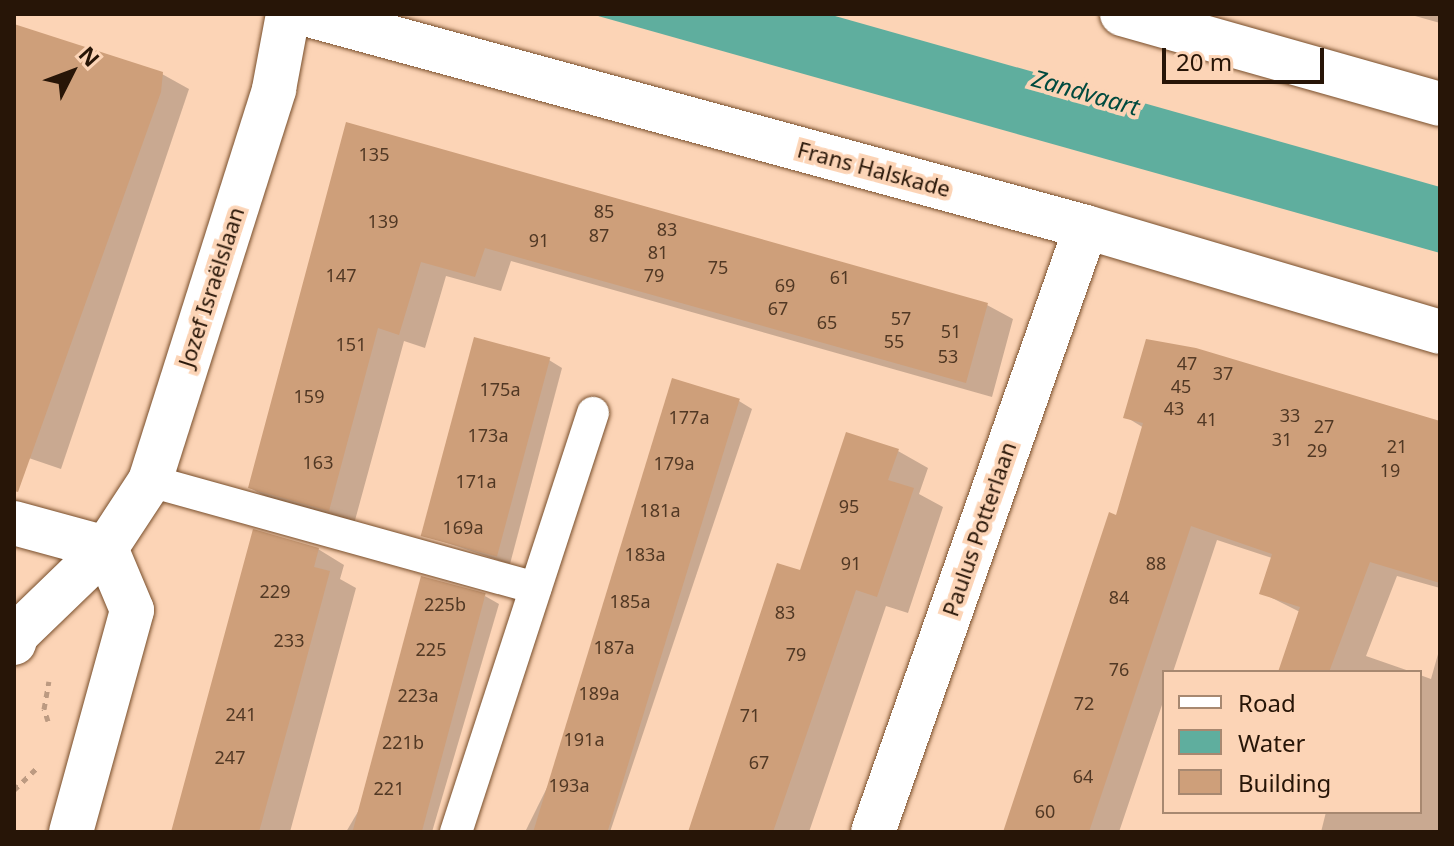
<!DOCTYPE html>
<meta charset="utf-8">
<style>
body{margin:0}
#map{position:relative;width:1454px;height:846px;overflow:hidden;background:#fcd4b6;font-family:"Noto Sans",sans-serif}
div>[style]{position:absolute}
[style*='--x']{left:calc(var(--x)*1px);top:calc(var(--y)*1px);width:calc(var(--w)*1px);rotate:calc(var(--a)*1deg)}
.water>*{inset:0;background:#5fae9e}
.shadow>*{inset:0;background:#0003}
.building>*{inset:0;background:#ce9f7a;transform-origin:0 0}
.path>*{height:5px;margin-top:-2.5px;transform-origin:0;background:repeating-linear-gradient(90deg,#bc9a81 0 6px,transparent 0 12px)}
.roads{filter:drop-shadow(0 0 2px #784e2b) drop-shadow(0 0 2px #784e2b)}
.lane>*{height:32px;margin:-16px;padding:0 16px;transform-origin:16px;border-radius:16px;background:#fff}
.street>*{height:44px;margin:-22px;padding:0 22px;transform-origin:22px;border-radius:22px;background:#fff}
span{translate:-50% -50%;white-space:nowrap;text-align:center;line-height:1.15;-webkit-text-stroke:8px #fcd4b6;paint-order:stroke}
.number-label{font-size:18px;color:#513824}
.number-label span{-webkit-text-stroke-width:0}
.street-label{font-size:22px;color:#271507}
.water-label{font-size:24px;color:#004a3f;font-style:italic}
.frame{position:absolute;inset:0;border:16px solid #271507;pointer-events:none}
.legend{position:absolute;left:1162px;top:670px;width:260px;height:144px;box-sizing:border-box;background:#fcd4b6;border:2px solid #a78870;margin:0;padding:10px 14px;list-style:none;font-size:24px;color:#271507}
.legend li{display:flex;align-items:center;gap:16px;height:40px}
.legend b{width:40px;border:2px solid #a78870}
.north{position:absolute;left:32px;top:32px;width:80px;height:80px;-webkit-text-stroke:6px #fcd4b6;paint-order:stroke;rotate:48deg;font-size:22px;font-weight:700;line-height:32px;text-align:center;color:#271507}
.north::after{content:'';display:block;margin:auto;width:28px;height:36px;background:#271507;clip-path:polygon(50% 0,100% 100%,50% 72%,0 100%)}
.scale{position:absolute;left:1162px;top:48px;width:162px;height:36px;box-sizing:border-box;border:4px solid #271507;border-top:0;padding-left:10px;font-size:24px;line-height:28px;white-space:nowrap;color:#271507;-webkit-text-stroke:6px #fcd4b6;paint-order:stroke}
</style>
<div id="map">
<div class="water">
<i style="clip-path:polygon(591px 14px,828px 14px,1324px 154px,1440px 187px,1440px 253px)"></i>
</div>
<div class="shadow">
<i style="clip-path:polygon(1408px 14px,1440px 14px,1440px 23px)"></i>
<i style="clip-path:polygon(14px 28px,162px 74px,189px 89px,61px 469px,14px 453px)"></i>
<i style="clip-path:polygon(348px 124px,987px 305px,1013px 319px,992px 397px,511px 261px,501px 291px,446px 276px,425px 348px,404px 341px,354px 524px,276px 502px,250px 488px)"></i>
<i style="clip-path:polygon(549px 360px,562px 368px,510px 564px,426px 536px)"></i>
<i style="clip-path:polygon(739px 401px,752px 409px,610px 832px,525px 832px)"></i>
<i style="clip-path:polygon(1126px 417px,1440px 422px,1440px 588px,1397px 576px,1366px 656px,1412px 672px,1294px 672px,1300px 612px,1262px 593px,1272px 558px,1217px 540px,1173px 672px,1164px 672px,1164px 699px,1119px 832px,1005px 832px,1117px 517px,1144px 428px)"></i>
<i style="clip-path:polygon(898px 451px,928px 468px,919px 494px,943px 507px,908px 613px,886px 606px,809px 832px,690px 832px,802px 572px)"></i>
<i style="clip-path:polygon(318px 549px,344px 565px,340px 579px,356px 588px,290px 832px,173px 832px)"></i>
<i style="clip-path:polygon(485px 596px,499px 604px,432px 832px,346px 832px)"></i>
<i style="clip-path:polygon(1440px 647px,1440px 832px,1321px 832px,1326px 812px,1420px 812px,1420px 675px,1431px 679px)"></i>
</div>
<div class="building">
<i style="clip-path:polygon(14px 24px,163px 72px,161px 92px,18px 492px,14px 491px)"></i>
<i style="clip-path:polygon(346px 122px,988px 303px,966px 383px,485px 248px,475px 277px,421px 262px,399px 335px,378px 328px,329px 511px,248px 488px)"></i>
<i style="left:474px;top:337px;width:79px;height:206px;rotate:15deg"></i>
<i style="clip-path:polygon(1146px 339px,1196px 348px,1440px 421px,1440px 583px,1370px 562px,1329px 672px,1278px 672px,1300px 607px,1259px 594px,1272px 554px,1191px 526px,1089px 832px,1003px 832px,1109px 512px,1116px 515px,1143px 423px,1123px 418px)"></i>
<i style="left:672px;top:378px;width:71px;height:478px;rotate:17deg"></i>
<i style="clip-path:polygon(846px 432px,899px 449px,888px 480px,914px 488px,877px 597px,856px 590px,773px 832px,688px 832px,777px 563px,800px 570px)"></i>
<i style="clip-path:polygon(253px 529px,319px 548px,314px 567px,330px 571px,297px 694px,259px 832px,171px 832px)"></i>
<i style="left:421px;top:576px;width:67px;height:267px;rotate:15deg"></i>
</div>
<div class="path">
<i style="--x:48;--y:721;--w:13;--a:-108"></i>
<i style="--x:44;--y:709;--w:28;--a:-80"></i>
<i style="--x:14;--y:790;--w:30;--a:-44"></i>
</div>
<div class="roads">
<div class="lane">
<i style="--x:150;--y:481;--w:400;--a:15.5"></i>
<i style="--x:456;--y:832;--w:441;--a:-71.9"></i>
</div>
<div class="street">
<i style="--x:305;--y:14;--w:810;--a:15.26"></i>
<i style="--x:1086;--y:227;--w:369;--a:16.5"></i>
<i style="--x:1122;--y:14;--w:330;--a:15.8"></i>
<i style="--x:14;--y:523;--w:95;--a:15.2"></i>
<i style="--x:14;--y:643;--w:9;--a:-72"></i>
<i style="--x:17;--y:634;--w:124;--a:-44"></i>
<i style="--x:106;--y:548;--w:80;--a:-56.7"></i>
<i style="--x:150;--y:481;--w:411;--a:-72.4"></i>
<i style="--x:274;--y:89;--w:76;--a:-79.4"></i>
<i style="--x:71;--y:832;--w:230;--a:-74.6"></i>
<i style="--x:132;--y:610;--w:67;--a:-112.8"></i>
<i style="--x:873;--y:832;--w:641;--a:-70.6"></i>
</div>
</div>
<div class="number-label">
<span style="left:374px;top:154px">135</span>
<span style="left:604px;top:211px">85</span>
<span style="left:383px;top:221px">139</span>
<span style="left:667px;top:229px">83</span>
<span style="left:599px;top:235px">87</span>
<span style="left:539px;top:240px">91</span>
<span style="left:658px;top:252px">81</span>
<span style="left:718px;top:267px">75</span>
<span style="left:341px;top:275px">147</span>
<span style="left:654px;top:275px">79</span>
<span style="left:840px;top:277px">61</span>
<span style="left:785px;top:285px">69</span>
<span style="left:778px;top:308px">67</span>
<span style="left:901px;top:318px">57</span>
<span style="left:827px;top:322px">65</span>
<span style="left:951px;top:331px">51</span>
<span style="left:894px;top:341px">55</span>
<span style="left:351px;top:344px">151</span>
<span style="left:948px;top:356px">53</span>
<span style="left:1187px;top:363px">47</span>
<span style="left:1223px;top:373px">37</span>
<span style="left:1181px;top:386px">45</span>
<span style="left:500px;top:389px">175a</span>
<span style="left:309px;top:396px">159</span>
<span style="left:1174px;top:408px">43</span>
<span style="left:1290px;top:415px">33</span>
<span style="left:689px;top:417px">177a</span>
<span style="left:1207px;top:419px">41</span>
<span style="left:1324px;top:426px">27</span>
<span style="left:488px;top:435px">173a</span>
<span style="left:1282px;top:439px">31</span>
<span style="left:1397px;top:446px">21</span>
<span style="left:1317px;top:450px">29</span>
<span style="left:318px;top:462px">163</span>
<span style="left:674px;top:463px">179a</span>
<span style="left:1390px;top:470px">19</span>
<span style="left:476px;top:481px">171a</span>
<span style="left:849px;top:506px">95</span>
<span style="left:660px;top:510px">181a</span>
<span style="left:463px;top:527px">169a</span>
<span style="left:645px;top:554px">183a</span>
<span style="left:851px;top:563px">91</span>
<span style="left:1156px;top:563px">88</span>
<span style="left:275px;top:591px">229</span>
<span style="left:1119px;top:597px">84</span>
<span style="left:630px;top:601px">185a</span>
<span style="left:445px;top:604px">225b</span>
<span style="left:785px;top:612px">83</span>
<span style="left:289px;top:640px">233</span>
<span style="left:614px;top:647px">187a</span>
<span style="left:431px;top:649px">225</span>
<span style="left:796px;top:654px">79</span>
<span style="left:1119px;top:669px">76</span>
<span style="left:599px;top:693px">189a</span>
<span style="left:418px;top:695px">223a</span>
<span style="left:1084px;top:703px">72</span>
<span style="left:241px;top:714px">241</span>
<span style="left:750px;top:715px">71</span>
<span style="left:584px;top:739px">191a</span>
<span style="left:403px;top:742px">221b</span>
<span style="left:230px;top:757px">247</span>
<span style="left:759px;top:762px">67</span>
<span style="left:1083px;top:776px">64</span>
<span style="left:569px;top:785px">193a</span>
<span style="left:389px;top:788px">221</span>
<span style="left:1045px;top:811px">60</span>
</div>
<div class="street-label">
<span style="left:874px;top:169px;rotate:15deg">Frans Halskade</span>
<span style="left:211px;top:287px;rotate:-72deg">Jozef Israëlslaan</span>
<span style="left:979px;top:529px;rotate:-71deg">Paulus Potterlaan</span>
</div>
<div class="water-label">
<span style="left:1086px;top:92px;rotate:16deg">Zandvaart</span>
</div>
<div class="frame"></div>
<ul class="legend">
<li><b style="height:10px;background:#fff"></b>Road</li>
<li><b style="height:22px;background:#5fae9e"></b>Water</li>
<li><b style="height:22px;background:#ce9f7a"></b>Building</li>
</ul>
<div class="north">N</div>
<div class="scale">20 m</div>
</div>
